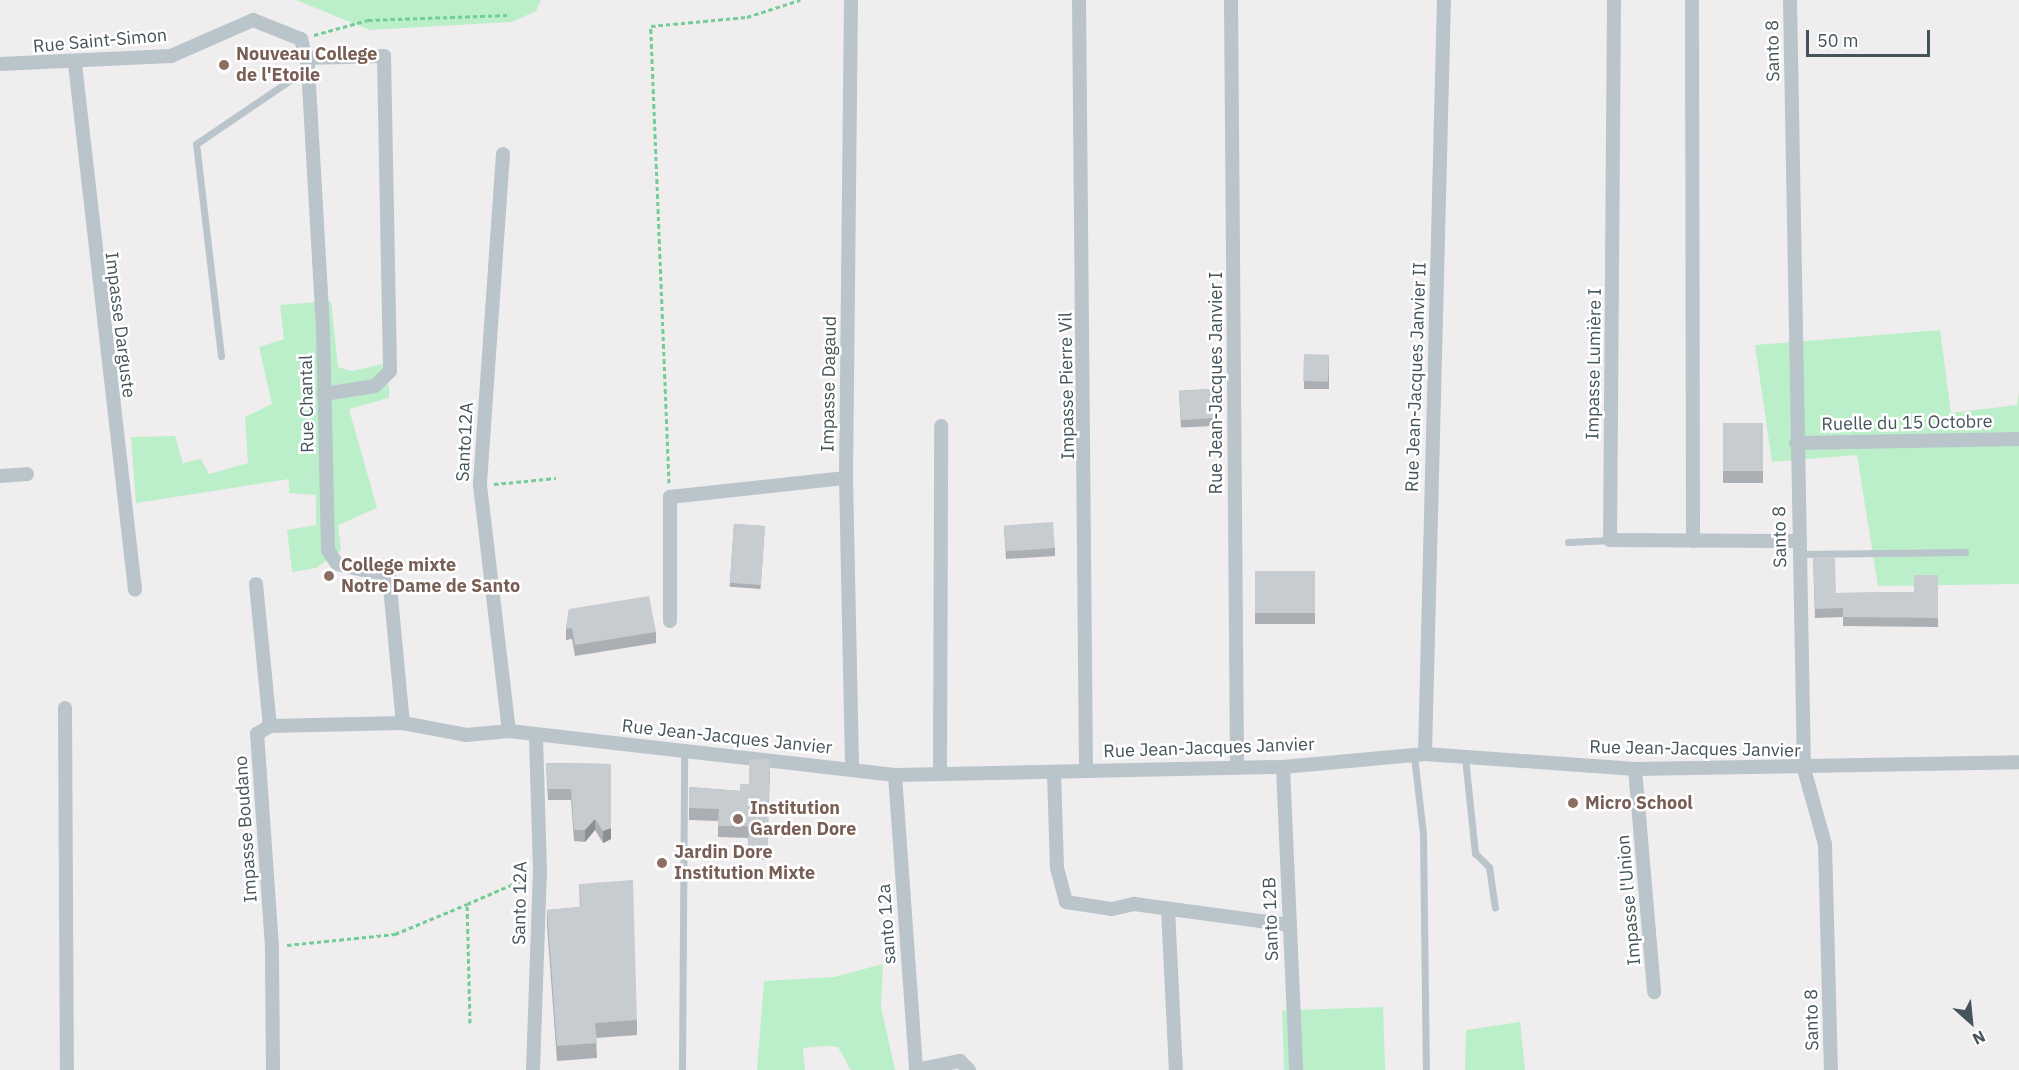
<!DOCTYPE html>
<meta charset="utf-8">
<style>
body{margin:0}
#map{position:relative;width:2019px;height:1070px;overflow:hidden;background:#f0edee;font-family:"IBM Plex Sans",sans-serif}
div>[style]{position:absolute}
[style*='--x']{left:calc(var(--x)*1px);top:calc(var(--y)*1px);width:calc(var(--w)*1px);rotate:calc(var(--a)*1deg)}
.green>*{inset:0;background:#baefc9;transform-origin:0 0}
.path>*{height:3px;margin-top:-1.5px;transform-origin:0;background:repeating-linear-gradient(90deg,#72ce96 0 4.5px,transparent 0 7.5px)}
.lane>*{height:7px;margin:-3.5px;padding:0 3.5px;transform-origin:3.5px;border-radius:3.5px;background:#b9c4cb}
.street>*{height:14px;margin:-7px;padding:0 7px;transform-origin:7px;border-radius:7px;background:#b9c4cb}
.wall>*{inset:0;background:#abafb4;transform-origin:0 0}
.shaded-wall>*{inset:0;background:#8b8f92}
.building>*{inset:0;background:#c7ccd1;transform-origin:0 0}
.dots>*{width:16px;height:16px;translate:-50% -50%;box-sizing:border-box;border:3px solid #fff;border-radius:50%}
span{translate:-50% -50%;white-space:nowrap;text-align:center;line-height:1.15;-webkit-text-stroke:5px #fff;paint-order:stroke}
.street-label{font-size:18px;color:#45545b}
.education-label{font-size:18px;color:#785e54;font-weight:700}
.left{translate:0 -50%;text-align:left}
.north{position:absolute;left:1941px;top:992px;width:60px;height:60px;-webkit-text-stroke:4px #fff;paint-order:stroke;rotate:153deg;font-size:16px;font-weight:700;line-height:24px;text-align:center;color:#45545b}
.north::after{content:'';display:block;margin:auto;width:21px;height:27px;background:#45545b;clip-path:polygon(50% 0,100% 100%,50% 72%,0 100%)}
.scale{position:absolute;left:1806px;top:30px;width:124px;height:27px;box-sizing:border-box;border:3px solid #45545b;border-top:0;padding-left:8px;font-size:18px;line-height:21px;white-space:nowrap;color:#45545b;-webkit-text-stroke:4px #fff;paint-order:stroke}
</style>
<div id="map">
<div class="green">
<i style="clip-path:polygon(296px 0,541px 0,536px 11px,512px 22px,370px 30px)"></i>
<i style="clip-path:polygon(331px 301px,338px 367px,352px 371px,382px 364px,389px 388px,389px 398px,349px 409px,377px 508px,338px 525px,341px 550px,316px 568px,292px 572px,287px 530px,316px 525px,316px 495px,289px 493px,289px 479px,136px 503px,131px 437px,175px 436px,183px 463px,201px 459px,209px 474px,248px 463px,245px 417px,272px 404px,259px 347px,284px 339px,280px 305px)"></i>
<i style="clip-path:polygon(1940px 330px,1951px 413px,2017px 405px,2019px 393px,2019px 584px,1878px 586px,1857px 455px,1772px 462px,1755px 345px)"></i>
<i style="clip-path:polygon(883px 964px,881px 1007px,895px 1070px,851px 1070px,838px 1047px,824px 1046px,803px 1048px,805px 1070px,757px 1070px,764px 981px,834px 977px)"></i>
<i style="left:1383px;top:1007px;width:63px;height:101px;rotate:88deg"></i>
<i style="clip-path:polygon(1520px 1022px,1525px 1070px,1465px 1070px,1466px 1030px)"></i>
</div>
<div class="path">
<i style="--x:314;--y:35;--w:56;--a:-15.5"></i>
<i style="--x:368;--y:20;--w:141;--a:-2"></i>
<i style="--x:669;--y:483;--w:457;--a:-92.3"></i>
<i style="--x:651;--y:26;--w:96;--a:-5.4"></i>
<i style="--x:747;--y:17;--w:56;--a:-17.8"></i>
<i style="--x:494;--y:484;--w:62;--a:-5.5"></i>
<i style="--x:287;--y:945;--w:109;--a:-5.8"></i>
<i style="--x:395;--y:934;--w:78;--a:-22.6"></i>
<i style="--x:470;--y:1023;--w:119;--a:-91.4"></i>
<i style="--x:467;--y:904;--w:63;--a:-23.3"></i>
</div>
<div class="lane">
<i style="--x:221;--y:356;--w:213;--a:-96.7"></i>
<i style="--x:196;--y:144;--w:135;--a:-34.2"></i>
<i style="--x:1568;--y:542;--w:42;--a:-2.7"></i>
<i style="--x:1800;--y:554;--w:165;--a:-0.7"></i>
<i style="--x:1414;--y:756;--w:79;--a:83.4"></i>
<i style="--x:1423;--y:834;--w:236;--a:89.3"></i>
<i style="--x:1465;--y:758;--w:96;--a:84"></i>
<i style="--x:1475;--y:853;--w:20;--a:45"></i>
<i style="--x:1489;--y:867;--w:41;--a:81.7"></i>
<i style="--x:682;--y:1070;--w:320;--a:-89.6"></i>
</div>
<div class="street">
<i style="--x:851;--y:0;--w:478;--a:90.6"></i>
<i style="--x:846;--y:478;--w:290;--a:88.8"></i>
<i style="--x:1079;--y:0;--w:771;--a:89.48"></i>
<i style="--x:1231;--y:0;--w:766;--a:89.55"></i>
<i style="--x:1614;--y:0;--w:540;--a:90.42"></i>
<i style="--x:1610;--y:540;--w:188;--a:0.3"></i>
<i style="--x:1692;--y:0;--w:541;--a:89.89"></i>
<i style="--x:1790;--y:0;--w:769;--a:88.96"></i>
<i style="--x:1804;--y:769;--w:78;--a:74.4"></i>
<i style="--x:1825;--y:844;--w:226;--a:88.5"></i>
<i style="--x:306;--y:58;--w:78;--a:-1.5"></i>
<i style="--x:384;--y:56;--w:315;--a:88.9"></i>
<i style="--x:390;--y:371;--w:21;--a:135"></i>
<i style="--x:375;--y:386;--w:52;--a:171.1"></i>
<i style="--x:0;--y:64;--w:171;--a:-2.7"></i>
<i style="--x:171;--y:56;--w:90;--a:-23.7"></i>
<i style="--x:253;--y:20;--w:52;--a:21.6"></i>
<i style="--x:301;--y:39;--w:30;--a:76"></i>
<i style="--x:308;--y:68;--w:260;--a:86.7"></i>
<i style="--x:323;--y:328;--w:222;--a:88.7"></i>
<i style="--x:328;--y:550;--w:17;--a:57"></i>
<i style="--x:337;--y:564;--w:53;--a:13"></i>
<i style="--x:389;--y:576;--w:148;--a:84.6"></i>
<i style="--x:75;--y:64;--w:529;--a:83.49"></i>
<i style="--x:503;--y:154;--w:332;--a:94"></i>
<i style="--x:480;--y:485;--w:248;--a:83.3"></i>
<i style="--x:1796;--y:443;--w:223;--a:-1"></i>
<i style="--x:0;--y:476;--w:27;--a:-4"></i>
<i style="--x:256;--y:584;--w:143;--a:84.4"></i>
<i style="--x:670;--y:621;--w:124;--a:-90"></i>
<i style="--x:670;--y:497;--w:177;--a:-6.2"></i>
<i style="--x:65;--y:708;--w:362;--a:89.7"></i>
<i style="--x:1425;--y:754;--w:754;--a:-88.56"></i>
<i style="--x:1283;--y:767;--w:303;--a:87.5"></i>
<i style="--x:1635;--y:769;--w:224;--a:85.1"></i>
<i style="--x:1054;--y:773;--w:95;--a:88.2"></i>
<i style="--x:1057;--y:868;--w:35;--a:75"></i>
<i style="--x:1066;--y:902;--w:47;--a:8.7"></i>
<i style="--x:1112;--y:909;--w:23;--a:-13"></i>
<i style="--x:1134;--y:904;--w:156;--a:7.7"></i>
<i style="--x:940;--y:774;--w:348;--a:-89.8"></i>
<i style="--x:895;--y:775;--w:296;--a:85.9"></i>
<i style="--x:1168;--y:909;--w:161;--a:87.2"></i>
<i style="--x:273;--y:1070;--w:123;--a:-90.5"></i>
<i style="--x:272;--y:947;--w:214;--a:-94"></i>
<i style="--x:257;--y:734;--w:15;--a:-32"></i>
<i style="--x:270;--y:726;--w:133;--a:-1.3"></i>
<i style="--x:403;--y:723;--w:64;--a:10.8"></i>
<i style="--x:466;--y:735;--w:43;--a:-5.3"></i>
<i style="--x:509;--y:731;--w:388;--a:6.5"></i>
<i style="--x:895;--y:775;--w:388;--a:-1.2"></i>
<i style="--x:1283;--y:767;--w:143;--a:-5.2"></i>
<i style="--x:1425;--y:754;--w:211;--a:4.1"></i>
<i style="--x:1635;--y:769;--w:384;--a:-1"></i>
<i style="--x:533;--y:1070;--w:198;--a:-88"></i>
<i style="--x:540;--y:872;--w:136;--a:-91.7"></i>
<i style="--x:916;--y:1070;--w:45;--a:-11.6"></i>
<i style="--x:960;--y:1061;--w:13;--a:45"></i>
</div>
<div class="wall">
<i style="clip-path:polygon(1329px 355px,1329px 389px,1304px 389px,1304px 381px)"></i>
<i style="left:1211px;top:389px;width:37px;height:32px;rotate:87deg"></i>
<i style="left:1723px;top:423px;width:40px;height:60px"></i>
<i style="left:734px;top:524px;width:31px;height:63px;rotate:4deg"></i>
<i style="clip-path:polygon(1004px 527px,1055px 548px,1055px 556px,1006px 559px)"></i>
<i style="clip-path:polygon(1813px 557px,1836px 593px,1914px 592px,1938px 575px,1938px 627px,1843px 626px,1843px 617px,1815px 618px)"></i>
<i style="left:1315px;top:571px;width:53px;height:60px;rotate:90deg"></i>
<i style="clip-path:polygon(569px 609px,656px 632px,656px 643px,575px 656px,572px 639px,566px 640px,566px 629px)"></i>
<i style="clip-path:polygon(546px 763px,611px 764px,611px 839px,603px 843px,595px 830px,585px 842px,574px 841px,571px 800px,548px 800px)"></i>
<i style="clip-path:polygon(770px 771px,767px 860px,748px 859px,748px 838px,718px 837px,718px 821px,689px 820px,689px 787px,740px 791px,749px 784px)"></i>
<i style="clip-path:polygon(579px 884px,637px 1020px,637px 1035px,596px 1038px,597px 1058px,557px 1061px,547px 925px,547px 910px,580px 907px)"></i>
</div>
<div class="shaded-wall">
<i style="clip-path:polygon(611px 764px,611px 839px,603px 843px,603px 831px)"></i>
<i style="clip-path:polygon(595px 819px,595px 830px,585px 842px,585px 830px)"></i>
</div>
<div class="building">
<i style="left:1304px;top:354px;width:25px;height:27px;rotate:2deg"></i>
<i style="left:1211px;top:389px;width:29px;height:32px;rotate:86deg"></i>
<i style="left:1723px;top:423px;width:40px;height:48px"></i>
<i style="left:1053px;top:522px;width:26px;height:49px;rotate:86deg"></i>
<i style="left:734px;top:524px;width:31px;height:59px;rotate:4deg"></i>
<i style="clip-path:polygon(1813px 557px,1835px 557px,1836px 593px,1914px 592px,1914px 575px,1938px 575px,1938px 618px,1843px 617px,1843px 608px,1815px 609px)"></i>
<i style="left:1315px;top:571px;width:42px;height:60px;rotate:90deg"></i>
<i style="clip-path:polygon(649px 596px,656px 632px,575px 645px,572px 628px,566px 629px,569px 609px)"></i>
<i style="clip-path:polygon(749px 759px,770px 759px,767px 848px,748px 848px,749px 826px,718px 826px,719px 809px,689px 808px,689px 787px,740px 791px,740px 784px,749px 784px)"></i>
<i style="clip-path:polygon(546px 763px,611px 764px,611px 828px,603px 831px,595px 819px,585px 830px,574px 830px,571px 789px,548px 789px)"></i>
<i style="clip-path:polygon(633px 880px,637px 1020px,595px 1023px,597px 1043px,557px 1046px,547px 910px,581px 907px,579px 884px)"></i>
</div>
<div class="dots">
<i style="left:224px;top:65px;background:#8d6e63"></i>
<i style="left:329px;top:576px;background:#8d6e63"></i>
<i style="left:1573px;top:803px;background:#8d6e63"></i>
<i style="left:738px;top:819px;background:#8d6e63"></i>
<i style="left:662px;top:863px;background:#8d6e63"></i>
</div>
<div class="street-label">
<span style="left:100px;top:41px;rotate:-5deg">Rue Saint-Simon</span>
<span style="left:1773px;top:51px;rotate:-91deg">Santo 8</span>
<span style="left:120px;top:325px;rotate:83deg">Impasse Darguste</span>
<span style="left:1594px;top:364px;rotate:-89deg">Impasse Lumière I</span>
<span style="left:1416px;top:377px;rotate:-88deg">Rue Jean-Jacques Janvier II</span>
<span style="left:1216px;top:383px;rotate:-90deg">Rue Jean-Jacques Janvier I</span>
<span style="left:829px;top:384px;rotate:-89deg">Impasse Dagaud</span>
<span style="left:1067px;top:386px;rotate:-91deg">Impasse Pierre Vil</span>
<span style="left:307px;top:404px;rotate:-91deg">Rue Chantal</span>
<span style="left:1907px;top:423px;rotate:-1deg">Ruelle du 15 Octobre</span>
<span style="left:465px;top:442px;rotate:-87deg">Santo12A</span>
<span style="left:1780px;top:537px;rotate:-91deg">Santo 8</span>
<span style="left:727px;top:737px;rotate:6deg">Rue Jean-Jacques Janvier</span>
<span style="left:1209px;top:748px;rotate:-2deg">Rue Jean-Jacques Janvier</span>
<span style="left:1695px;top:749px;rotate:1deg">Rue Jean-Jacques Janvier</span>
<span style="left:246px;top:829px;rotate:-94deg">Impasse Boudano</span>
<span style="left:1629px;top:900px;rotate:-95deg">Impasse l'Union</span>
<span style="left:520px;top:903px;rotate:-89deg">Santo 12A</span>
<span style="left:1271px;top:919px;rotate:-92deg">Santo 12B</span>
<span style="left:887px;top:924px;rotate:-94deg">santo 12a</span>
<span style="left:1812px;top:1020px;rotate:-91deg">Santo 8</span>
</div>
<div class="education-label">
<span class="left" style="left:236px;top:65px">Nouveau College<br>de l'Etoile</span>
<span class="left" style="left:341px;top:576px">College mixte<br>Notre Dame de Santo</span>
<span class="left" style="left:1585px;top:803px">Micro School</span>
<span class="left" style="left:750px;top:819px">Institution<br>Garden Dore</span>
<span class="left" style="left:674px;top:863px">Jardin Dore<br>Institution Mixte</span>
</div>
<div class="north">N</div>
<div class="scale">50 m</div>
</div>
